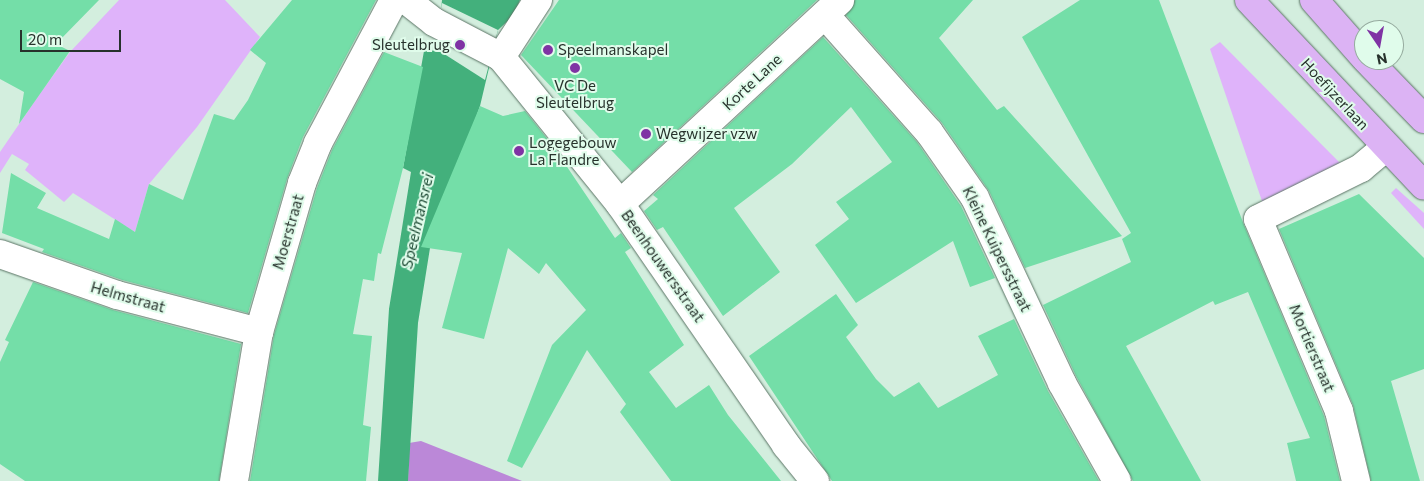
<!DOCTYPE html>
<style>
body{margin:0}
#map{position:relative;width:1424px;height:481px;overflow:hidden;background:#d3eede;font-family:Commissioner,sans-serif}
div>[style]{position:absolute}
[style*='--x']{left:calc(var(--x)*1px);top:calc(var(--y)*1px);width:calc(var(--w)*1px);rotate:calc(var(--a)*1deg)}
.green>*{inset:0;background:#dfb3fa}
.forest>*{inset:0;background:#bb88d8}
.water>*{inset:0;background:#43b07c}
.pier>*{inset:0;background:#d3eede}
.building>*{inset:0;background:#74dea8}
.roads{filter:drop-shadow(0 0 1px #5b7465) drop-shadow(0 0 1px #5b7465)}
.street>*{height:28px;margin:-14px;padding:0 14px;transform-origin:14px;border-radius:14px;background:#fff}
.primary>*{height:28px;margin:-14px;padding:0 14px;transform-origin:14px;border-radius:14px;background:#dcb3f4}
.dots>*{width:14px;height:14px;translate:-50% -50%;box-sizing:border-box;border:2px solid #e0fceb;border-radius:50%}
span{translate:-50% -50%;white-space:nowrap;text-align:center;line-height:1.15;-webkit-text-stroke:4px #e0fceb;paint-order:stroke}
.poi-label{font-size:15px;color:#27322c}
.right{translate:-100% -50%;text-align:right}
.left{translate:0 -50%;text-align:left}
.street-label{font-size:15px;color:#27322c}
.water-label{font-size:16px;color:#204d37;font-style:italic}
.north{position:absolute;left:1354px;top:20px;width:50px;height:50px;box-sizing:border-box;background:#e0fceb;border:1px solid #96ab9f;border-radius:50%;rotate:168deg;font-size:14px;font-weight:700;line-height:20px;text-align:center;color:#27322c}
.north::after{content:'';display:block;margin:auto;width:18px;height:22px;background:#7f33a4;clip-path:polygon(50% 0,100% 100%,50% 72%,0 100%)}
.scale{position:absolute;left:20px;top:30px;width:101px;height:22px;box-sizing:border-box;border:2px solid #27322c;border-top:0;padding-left:6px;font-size:15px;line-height:18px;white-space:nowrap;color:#27322c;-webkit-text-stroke:4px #e0fceb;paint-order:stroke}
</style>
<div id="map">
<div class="green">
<i style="clip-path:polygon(119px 0,225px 0,260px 37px,197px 127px,149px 184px,135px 232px,73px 193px,64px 202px,25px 170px,29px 164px,12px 154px,0 173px,0 152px,39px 95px,70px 52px)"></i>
<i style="clip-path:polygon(1220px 42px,1341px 164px,1263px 204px,1210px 49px)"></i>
<i style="clip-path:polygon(1396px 188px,1424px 213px,1424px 229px,1391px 193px)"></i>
</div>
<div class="forest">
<i style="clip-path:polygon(421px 441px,522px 481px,408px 481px,409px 443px)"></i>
</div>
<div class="water">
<i style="clip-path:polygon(442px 0,520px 0,513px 16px,498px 30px,480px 106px,430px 248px,418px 323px,408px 481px,378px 481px,389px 309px,411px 172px,403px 168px,424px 51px,437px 50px)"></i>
</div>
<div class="pier">
<i style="clip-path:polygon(442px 3px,498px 30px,485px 80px,438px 50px,424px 51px,434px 48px)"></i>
</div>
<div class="building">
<i style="clip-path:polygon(0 0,99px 0,56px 44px,70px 51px,19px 124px,24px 92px,0 79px)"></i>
<i style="clip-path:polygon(292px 0,376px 0,303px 137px,287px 179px,248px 313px,122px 280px,42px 252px,44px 249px,2px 233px,11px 173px,46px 193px,37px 208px,109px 239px,115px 219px,135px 232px,149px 184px,183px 200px,214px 114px,234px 120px,248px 100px,266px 63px,250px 50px)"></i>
<i style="clip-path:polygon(559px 0,817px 0,632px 172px,521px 55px)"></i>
<i style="clip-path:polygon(855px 0,973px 0,939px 38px,997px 110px,1004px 106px,1122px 236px,1025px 268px,989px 191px,942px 123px,846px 15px)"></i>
<i style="clip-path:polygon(1080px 0,1159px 0,1244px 225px,1324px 416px,1340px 481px,1296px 481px,1287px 443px,1310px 438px,1248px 292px,1215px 305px,1213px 301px,1126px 346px,1201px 481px,1133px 481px,1076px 376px,1043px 305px,1131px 262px,1122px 239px,1131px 233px,1022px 37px)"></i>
<i style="clip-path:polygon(823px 37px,917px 142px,961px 206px,995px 278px,970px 287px,953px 241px,856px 303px,815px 245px,849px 219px,836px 202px,892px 162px,851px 107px,792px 164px,734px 208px,780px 272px,723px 316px,663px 227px,657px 230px,644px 211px,658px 199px,653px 195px)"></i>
<i style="clip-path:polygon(384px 52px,423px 67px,403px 168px,381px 254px,378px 253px,374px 281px,363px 279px,353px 334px,372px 336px,363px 425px,371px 427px,366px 481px,250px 481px,274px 335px,317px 188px,332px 150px)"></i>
<i style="clip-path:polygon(480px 106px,503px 116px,525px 111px,553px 146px,615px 238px,621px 233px,631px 248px,625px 252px,684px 345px,649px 372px,676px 408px,709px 385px,728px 415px,781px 481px,671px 481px,620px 412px,626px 404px,587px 350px,522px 468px,507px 461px,552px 345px,586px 310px,546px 263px,539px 274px,508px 248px,484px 339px,442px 328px,462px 253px,421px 247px)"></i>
<i style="clip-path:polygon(1359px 194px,1424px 258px,1424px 369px,1391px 381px,1420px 481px,1371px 481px,1353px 405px,1279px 229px)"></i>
<i style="clip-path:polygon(33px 282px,113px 310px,241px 344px,219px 481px,25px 481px,0 464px,0 362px,9px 342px,5px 340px)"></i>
<i style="clip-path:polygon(836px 294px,858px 325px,846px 337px,876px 379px,894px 397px,919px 382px,938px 408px,998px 375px,978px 336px,1014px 319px,1048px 391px,1099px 481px,832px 481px,749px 356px)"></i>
</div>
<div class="roads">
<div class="street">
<i style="--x:406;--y:0;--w:36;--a:38"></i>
<i style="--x:434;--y:22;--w:76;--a:27.6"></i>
<i style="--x:501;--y:57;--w:189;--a:51"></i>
<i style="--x:620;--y:204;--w:293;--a:55.4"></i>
<i style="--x:786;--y:445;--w:46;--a:51.1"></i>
<i style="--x:825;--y:15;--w:157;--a:48.4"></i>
<i style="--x:929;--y:132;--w:80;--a:55.1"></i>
<i style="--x:975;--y:198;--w:204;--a:64.8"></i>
<i style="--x:1062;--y:383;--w:112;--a:60.7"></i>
<i style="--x:501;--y:57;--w:68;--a:-57"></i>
<i style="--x:620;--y:204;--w:300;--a:-42.8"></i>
<i style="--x:0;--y:254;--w:124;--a:19.3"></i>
<i style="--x:117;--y:295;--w:147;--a:14.6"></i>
<i style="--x:234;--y:481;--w:151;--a:-80.5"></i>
<i style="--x:259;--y:332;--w:155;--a:-73.9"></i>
<i style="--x:302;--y:183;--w:43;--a:-68.2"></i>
<i style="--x:318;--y:143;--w:162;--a:-62"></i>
<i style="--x:1356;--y:481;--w:72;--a:-103.7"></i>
<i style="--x:1339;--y:411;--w:208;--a:-112.9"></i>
<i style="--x:1258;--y:219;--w:115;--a:-26.3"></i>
<i style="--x:1361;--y:168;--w:33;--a:-40"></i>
</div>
<div class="primary">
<i style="--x:1249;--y:0;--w:255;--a:46.7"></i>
<i style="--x:1314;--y:0;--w:76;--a:48.7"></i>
<i style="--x:1367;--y:60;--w:82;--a:46"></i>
</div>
</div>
<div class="dots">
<i style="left:460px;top:45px;background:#7f33a4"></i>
<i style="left:548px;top:50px;background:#7f33a4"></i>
<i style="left:575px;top:68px;background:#7f33a4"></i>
<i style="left:646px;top:134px;background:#7f33a4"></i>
<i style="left:519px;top:151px;background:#7f33a4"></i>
</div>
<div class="poi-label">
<span class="right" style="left:450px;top:45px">Sleutelbrug</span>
<span class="left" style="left:558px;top:50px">Speelmanskapel</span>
<span style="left:575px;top:94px">VC De<br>Sleutelbrug</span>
<span class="left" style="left:656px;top:134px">Wegwijzer vzw</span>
<span class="left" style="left:529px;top:151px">Logegebouw<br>La Flandre</span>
</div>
<div class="street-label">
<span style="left:752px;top:82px;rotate:-43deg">Korte Lane</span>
<span style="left:1335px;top:94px;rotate:47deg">Hoefijzerlaan</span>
<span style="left:288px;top:232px;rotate:-74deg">Moerstraat</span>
<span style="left:997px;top:249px;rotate:64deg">Kleine Kuipersstraat</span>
<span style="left:663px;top:266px;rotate:55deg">Beenhouwersstraat</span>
<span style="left:128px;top:297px;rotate:16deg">Helmstraat</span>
<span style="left:1312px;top:348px;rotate:67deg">Mortierstraat</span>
</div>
<div class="water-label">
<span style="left:417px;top:221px;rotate:-77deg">Speelmansrei</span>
</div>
<div class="north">N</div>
<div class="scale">20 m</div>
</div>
